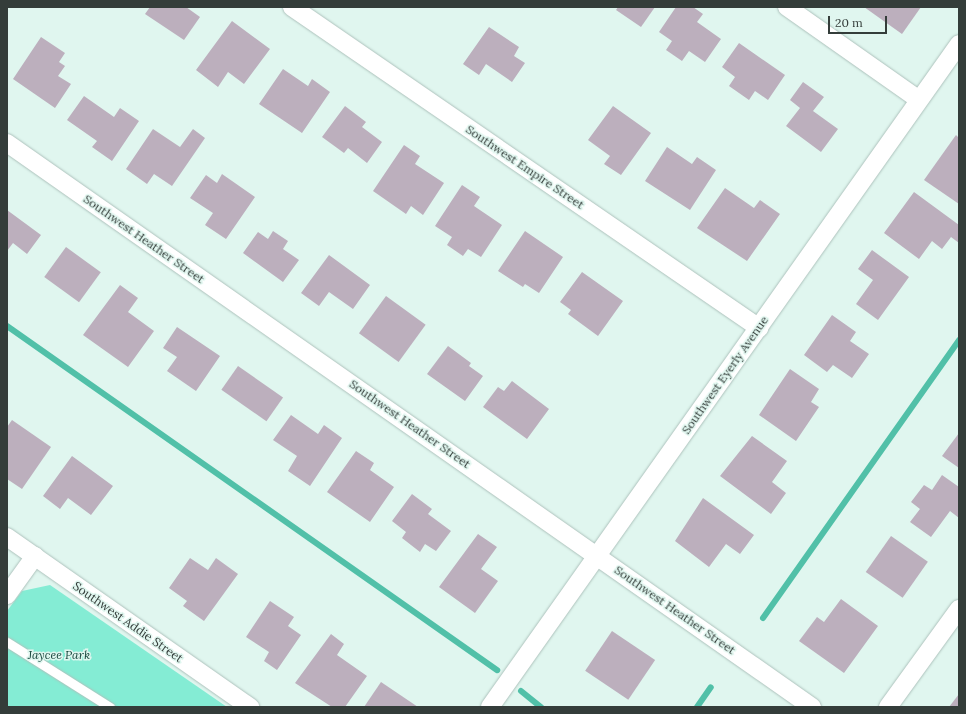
<!DOCTYPE html>
<style>
body{margin:0}
#map{position:relative;width:966px;height:714px;overflow:hidden;background:#e0f6ef;font-family:Lora,serif}
div>[style]{position:absolute}
[style*='--x']{left:calc(var(--x)*1px);top:calc(var(--y)*1px);width:calc(var(--w)*1px);rotate:calc(var(--a)*1deg)}
.green>*{inset:0;background:#84ecd4}
.stream>*{height:6px;margin:-3px;padding:0 3px;transform-origin:3px;border-radius:3px;background:#51c0a8}
.building>*{inset:0;background:#bcafbd;transform-origin:0 0}
.roads{filter:drop-shadow(0 0 1px #adc2bc) drop-shadow(0 0 1px #adc2bc)}
.lane>*{height:9px;margin:-4.5px;padding:0 4.5px;transform-origin:4.5px;border-radius:4.5px;background:#fff}
.street>*{height:18px;margin:-9px;padding:0 9px;transform-origin:9px;border-radius:9px;background:#fff}
span{translate:-50% -50%;white-space:nowrap;text-align:center;line-height:1.15;-webkit-text-stroke:3px #e0f6ef;paint-order:stroke}
.street-label{font-size:12px;color:#343d3a}
.park-label{font-size:12px;color:#19493f;font-style:italic}
.frame{position:absolute;inset:0;border:8px solid #343d3a;pointer-events:none}
.scale{position:absolute;left:828px;top:16px;width:59px;height:18px;box-sizing:border-box;border:2px solid #343d3a;border-top:0;padding-left:5px;font-size:12px;line-height:14px;white-space:nowrap;color:#343d3a;-webkit-text-stroke:3px #e0f6ef;paint-order:stroke}
</style>
<div id="map">
<div class="green">
<i style="clip-path:polygon(50px 585px,227px 707px,7px 707px,7px 611px,22px 591px)"></i>
</div>
<div class="stream">
<i style="--x:7;--y:326;--w:599;--a:35.07"></i>
<i style="--x:763;--y:618;--w:340;--a:-54.8"></i>
<i style="--x:521;--y:691;--w:26;--a:39"></i>
<i style="--x:697;--y:707;--w:24;--a:-55"></i>
</div>
<div class="building">
<i style="clip-path:polygon(150px 7px,186px 7px,200px 17px,184px 40px,145px 14px)"></i>
<i style="clip-path:polygon(618px 7px,655px 7px,641px 27px,616px 10px)"></i>
<i style="clip-path:polygon(676px 7px,693px 7px,703px 14px,697px 22px,721px 39px,705px 62px,689px 51px,682px 61px,666px 50px,672px 41px,659px 32px)"></i>
<i style="clip-path:polygon(864px 7px,921px 7px,902px 34px)"></i>
<i style="clip-path:polygon(232px 21px,270px 49px,244px 84px,228px 72px,218px 87px,196px 70px)"></i>
<i style="clip-path:polygon(489px 27px,519px 47px,514px 56px,525px 63px,512px 82px,486px 64px,479px 75px,463px 64px)"></i>
<i style="clip-path:polygon(41px 37px,65px 53px,59px 62px,65px 66px,58px 76px,71px 84px,55px 108px,13px 79px)"></i>
<i style="clip-path:polygon(739px 43px,785px 75px,768px 100px,755px 91px,749px 100px,729px 86px,735px 77px,722px 67px)"></i>
<i style="clip-path:polygon(283px 69px,308px 86px,312px 79px,330px 92px,302px 133px,259px 104px)"></i>
<i style="clip-path:polygon(803px 82px,824px 97px,813px 111px,838px 129px,821px 152px,786px 126px,800px 108px,790px 100px)"></i>
<i style="clip-path:polygon(84px 96px,114px 117px,120px 108px,139px 121px,112px 161px,92px 147px,97px 141px,67px 120px)"></i>
<i style="clip-path:polygon(345px 106px,366px 122px,362px 127px,382px 142px,367px 163px,348px 148px,344px 153px,322px 137px)"></i>
<i style="clip-path:polygon(613px 106px,651px 133px,621px 175px,604px 164px,610px 156px,588px 140px)"></i>
<i style="clip-path:polygon(153px 129px,180px 147px,193px 129px,205px 138px,172px 186px,154px 174px,147px 184px,126px 169px)"></i>
<i style="clip-path:polygon(956px 135px,959px 138px,959px 204px,924px 180px)"></i>
<i style="clip-path:polygon(404px 145px,420px 156px,415px 164px,444px 183px,423px 215px,411px 206px,406px 214px,373px 191px)"></i>
<i style="clip-path:polygon(667px 147px,692px 164px,697px 157px,716px 170px,690px 210px,645px 181px)"></i>
<i style="clip-path:polygon(222px 174px,255px 197px,226px 239px,205px 225px,213px 213px,190px 198px,206px 175px,217px 183px)"></i>
<i style="clip-path:polygon(462px 185px,480px 197px,474px 206px,502px 225px,481px 257px,468px 249px,463px 256px,447px 245px,452px 237px,435px 226px)"></i>
<i style="clip-path:polygon(725px 188px,754px 208px,760px 200px,780px 214px,747px 261px,697px 228px)"></i>
<i style="clip-path:polygon(914px 192px,959px 225px,959px 243px,951px 237px,942px 249px,932px 241px,919px 259px,884px 233px)"></i>
<i style="clip-path:polygon(7px 210px,41px 235px,27px 254px,13px 243px,7px 251px)"></i>
<i style="clip-path:polygon(273px 231px,288px 241px,283px 249px,299px 260px,283px 282px,243px 253px,258px 232px,268px 239px)"></i>
<i style="clip-path:polygon(525px 231px,563px 257px,539px 293px,525px 284px,523px 287px,498px 271px)"></i>
<i style="left:66px;top:247px;width:43px;height:37px;rotate:36deg"></i>
<i style="clip-path:polygon(872px 250px,909px 277px,878px 320px,856px 304px,873px 280px,858px 269px)"></i>
<i style="clip-path:polygon(329px 255px,370px 285px,353px 309px,329px 292px,319px 306px,301px 293px)"></i>
<i style="clip-path:polygon(582px 272px,623px 301px,598px 336px,568px 314px,571px 310px,560px 302px)"></i>
<i style="clip-path:polygon(120px 285px,138px 298px,128px 312px,154px 331px,128px 367px,83px 335px)"></i>
<i style="left:386px;top:296px;width:49px;height:46px;rotate:36deg"></i>
<i style="clip-path:polygon(832px 315px,856px 332px,850px 341px,869px 354px,852px 378px,833px 365px,827px 372px,804px 355px)"></i>
<i style="clip-path:polygon(177px 327px,220px 356px,196px 391px,167px 371px,177px 357px,163px 348px)"></i>
<i style="clip-path:polygon(448px 346px,471px 363px,469px 366px,483px 376px,465px 401px,427px 374px)"></i>
<i style="left:238px;top:366px;width:55px;height:29px;rotate:35deg"></i>
<i style="clip-path:polygon(790px 369px,819px 389px,811px 402px,819px 407px,796px 441px,759px 415px)"></i>
<i style="clip-path:polygon(512px 381px,549px 409px,527px 439px,483px 407px,498px 387px,504px 391px)"></i>
<i style="clip-path:polygon(291px 415px,318px 434px,324px 425px,342px 438px,310px 486px,288px 471px,297px 456px,273px 440px)"></i>
<i style="clip-path:polygon(12px 420px,51px 447px,22px 489px,7px 479px,7px 427px)"></i>
<i style="clip-path:polygon(959px 433px,959px 468px,942px 456px)"></i>
<i style="clip-path:polygon(752px 436px,787px 461px,772px 482px,786px 493px,771px 514px,720px 476px)"></i>
<i style="clip-path:polygon(356px 451px,374px 463px,370px 470px,394px 487px,370px 522px,327px 492px)"></i>
<i style="clip-path:polygon(72px 456px,113px 486px,91px 515px,68px 498px,60px 509px,43px 496px)"></i>
<i style="clip-path:polygon(942px 475px,959px 487px,959px 518px,950px 511px,931px 537px,910px 522px,920px 509px,911px 502px,924px 485px,932px 490px)"></i>
<i style="clip-path:polygon(412px 494px,432px 509px,428px 514px,451px 531px,436px 551px,425px 544px,420px 552px,402px 538px,406px 532px,392px 521px)"></i>
<i style="clip-path:polygon(703px 498px,754px 535px,740px 554px,726px 544px,709px 567px,675px 541px)"></i>
<i style="clip-path:polygon(478px 534px,497px 547px,481px 569px,498px 581px,475px 613px,439px 587px)"></i>
<i style="left:891px;top:536px;width:45px;height:44px;rotate:35deg"></i>
<i style="clip-path:polygon(190px 558px,208px 570px,216px 558px,238px 574px,204px 621px,183px 606px,187px 601px,169px 588px)"></i>
<i style="clip-path:polygon(841px 599px,878px 626px,844px 673px,799px 641px,817px 617px,824px 622px)"></i>
<i style="clip-path:polygon(270px 601px,294px 617px,288px 626px,301px 635px,277px 670px,264px 661px,269px 652px,246px 637px)"></i>
<i style="left:612px;top:631px;width:52px;height:48px;rotate:34deg"></i>
<i style="clip-path:polygon(331px 634px,344px 644px,337px 655px,367px 676px,345px 707px,332px 707px,295px 683px)"></i>
<i style="clip-path:polygon(381px 682px,418px 707px,364px 707px)"></i>
<i style="clip-path:polygon(959px 694px,959px 707px,949px 707px)"></i>
</div>
<div class="roads">
<div class="lane">
<i style="--x:7;--y:642;--w:122;--a:32.3"></i>
</div>
<div class="street">
<i style="--x:292;--y:7;--w:567;--a:34.5"></i>
<i style="--x:787;--y:7;--w:160;--a:35.1"></i>
<i style="--x:7;--y:143;--w:983;--a:35.02"></i>
<i style="--x:7;--y:537;--w:297;--a:35"></i>
<i style="--x:7;--y:595;--w:48;--a:-54.3"></i>
<i style="--x:490;--y:707;--w:812;--a:-54.72"></i>
<i style="--x:888;--y:707;--w:121;--a:-54.1"></i>
</div>
</div>
<div class="street-label">
<span style="left:525px;top:167px;rotate:34deg">Southwest Empire Street</span>
<span style="left:144px;top:239px;rotate:35deg">Southwest Heather Street</span>
<span style="left:725px;top:375px;rotate:-55deg">Southwest Eyerly Avenue</span>
<span style="left:410px;top:424px;rotate:35deg">Southwest Heather Street</span>
<span style="left:675px;top:610px;rotate:35deg">Southwest Heather Street</span>
<span style="left:128px;top:622px;rotate:35deg">Southwest Addie Street</span>
</div>
<div class="park-label">
<span style="left:59px;top:655px">Jaycee Park</span>
</div>
<div class="frame"></div>
<div class="scale">20 m</div>
</div>
